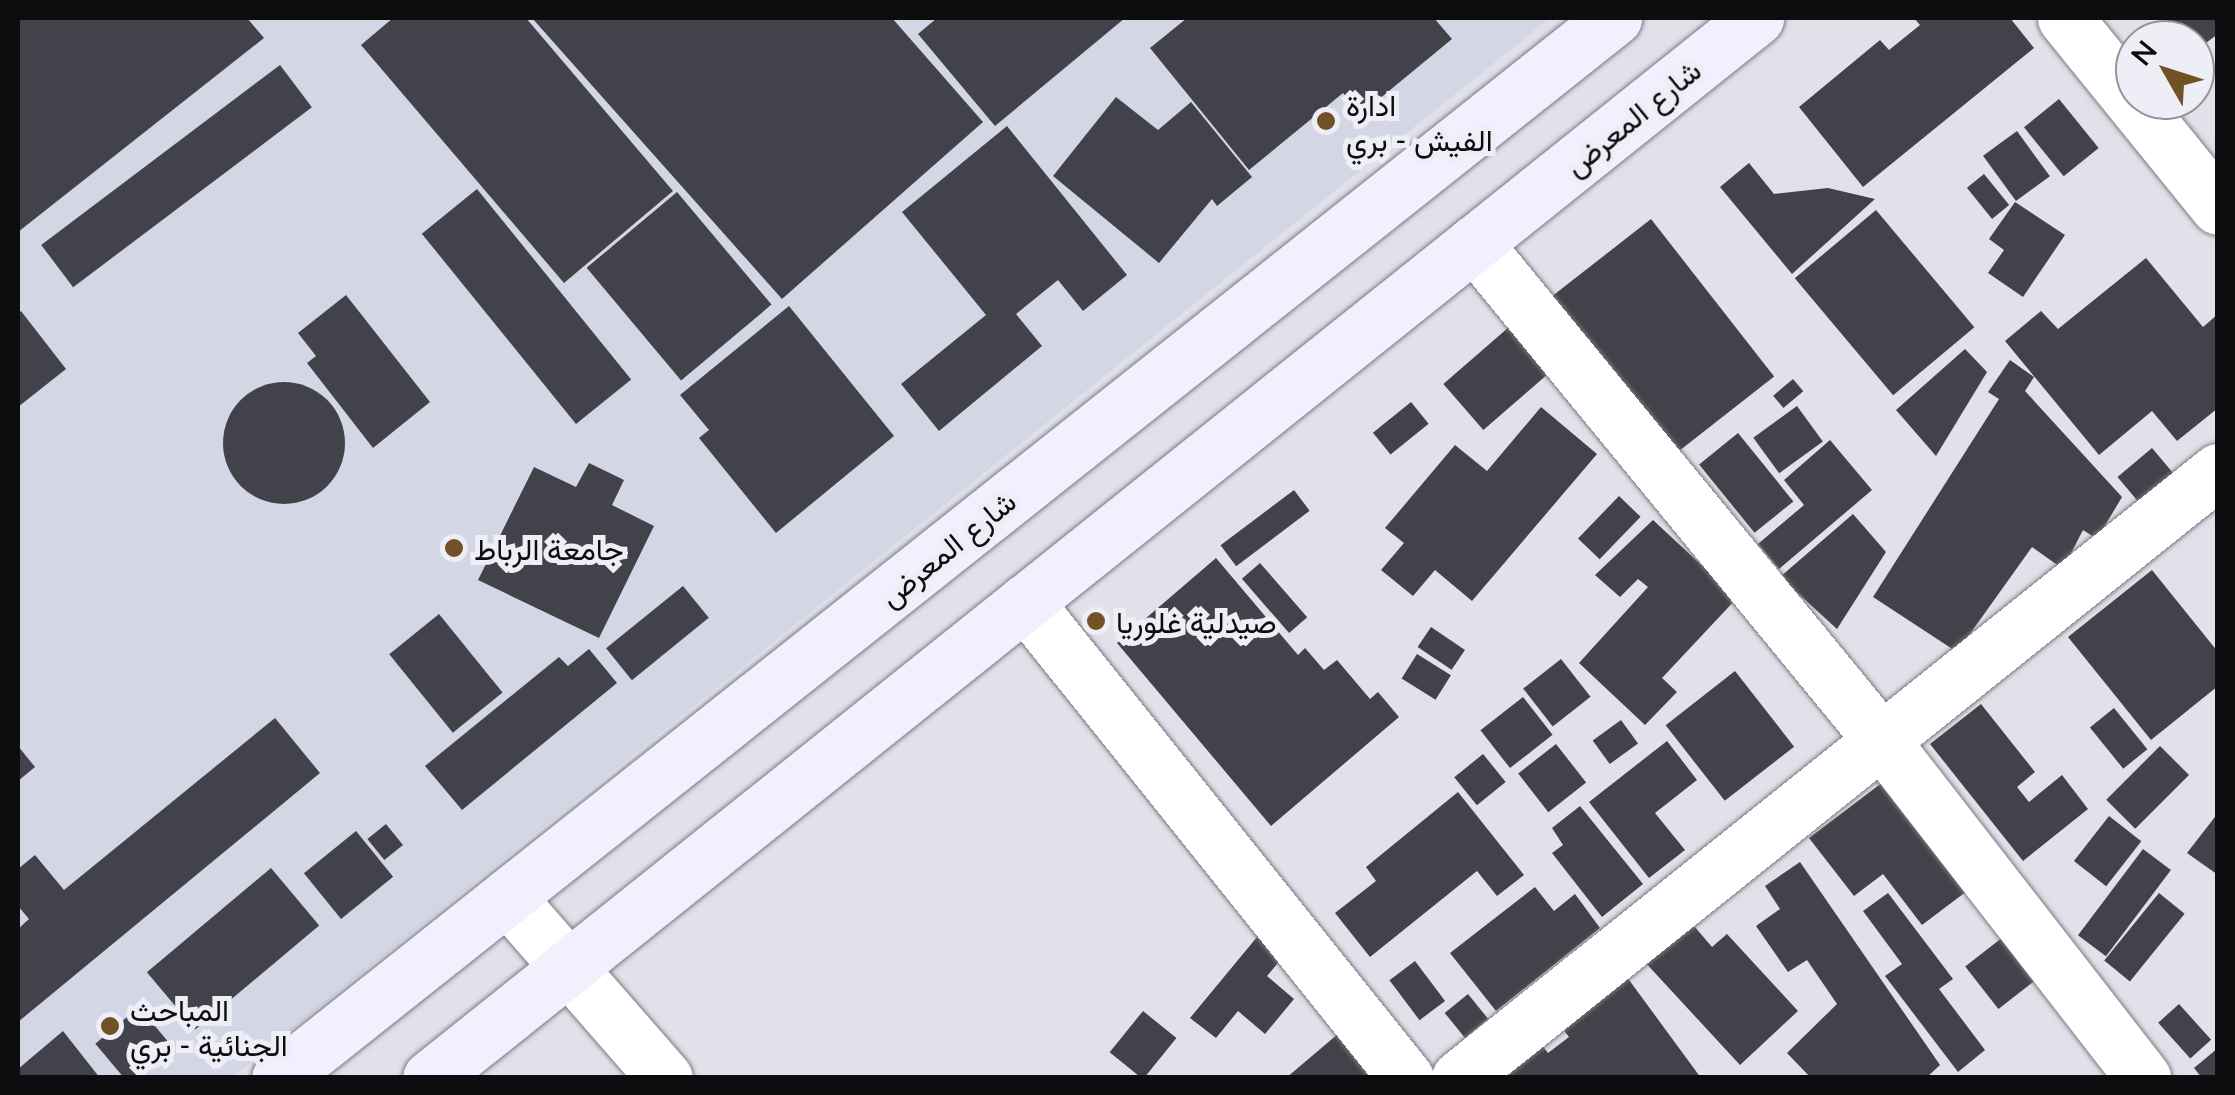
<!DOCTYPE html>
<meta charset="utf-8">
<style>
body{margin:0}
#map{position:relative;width:2235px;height:1095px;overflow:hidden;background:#e1e1ea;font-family:Lato,Vazirmatn,sans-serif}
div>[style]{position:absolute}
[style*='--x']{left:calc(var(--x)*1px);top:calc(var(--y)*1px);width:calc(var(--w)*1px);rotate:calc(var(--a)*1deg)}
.built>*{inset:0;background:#d4d5e5}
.building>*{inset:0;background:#42434a;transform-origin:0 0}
.round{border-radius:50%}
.roads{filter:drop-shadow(0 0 2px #7a7a82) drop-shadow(0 0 2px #7a7a82)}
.street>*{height:55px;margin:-27.5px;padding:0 27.5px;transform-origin:27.5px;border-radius:27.5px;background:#fff}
.secondary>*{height:55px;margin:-27.5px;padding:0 27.5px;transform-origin:27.5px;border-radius:27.5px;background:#f0f0fe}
.dots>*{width:28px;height:28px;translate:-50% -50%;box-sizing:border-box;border:5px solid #eeeef7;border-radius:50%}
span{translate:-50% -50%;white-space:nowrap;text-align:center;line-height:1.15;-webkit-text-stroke:10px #eeeef7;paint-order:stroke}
.poi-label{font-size:30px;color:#0d0d10}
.left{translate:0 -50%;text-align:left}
.street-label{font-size:30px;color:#0d0d10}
.frame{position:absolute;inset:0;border:20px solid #0d0d10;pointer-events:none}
.north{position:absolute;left:2115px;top:20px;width:100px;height:100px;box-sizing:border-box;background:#eeeef7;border:2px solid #94949b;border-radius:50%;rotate:309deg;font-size:28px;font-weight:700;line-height:40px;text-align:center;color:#0d0d10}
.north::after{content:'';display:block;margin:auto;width:35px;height:45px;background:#705226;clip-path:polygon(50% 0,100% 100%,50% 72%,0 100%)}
</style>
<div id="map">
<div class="built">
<i style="clip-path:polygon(18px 18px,1550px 18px,231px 1078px,18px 1077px)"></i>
</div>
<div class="building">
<i style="clip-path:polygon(18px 18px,247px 18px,264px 38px,18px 232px)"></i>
<i style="clip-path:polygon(393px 18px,526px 18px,673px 191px,564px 283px,361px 45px)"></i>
<i style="clip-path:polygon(532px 18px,892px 18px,983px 122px,782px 299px)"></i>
<i style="clip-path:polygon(937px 18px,1125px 18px,995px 126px,918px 34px)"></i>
<i style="clip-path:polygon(1187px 18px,1434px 18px,1452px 39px,1361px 114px,1343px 93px,1249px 170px,1150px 48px)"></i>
<i style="clip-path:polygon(1914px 18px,2010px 18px,2034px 48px,1863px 187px,1799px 107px,1880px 40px,1889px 50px,1920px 25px)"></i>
<i style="clip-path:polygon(2164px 18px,2218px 18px,2218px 34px,2195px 51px,2195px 40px,2182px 40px)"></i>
<i style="left:280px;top:65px;width:53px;height:299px;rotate:53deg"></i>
<i style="clip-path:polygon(1116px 97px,1158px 130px,1191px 102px,1252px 177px,1217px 206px,1212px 199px,1159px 263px,1053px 176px)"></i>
<i style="left:2059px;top:99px;width:63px;height:45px;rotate:51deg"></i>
<i style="clip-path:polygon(1007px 126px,1127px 275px,1083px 311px,1058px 280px,1016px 314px,1042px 346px,939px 431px,901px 384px,986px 315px,902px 212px)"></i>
<i style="left:2017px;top:131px;width:56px;height:42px;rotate:54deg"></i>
<i style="clip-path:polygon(1749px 163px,1774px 194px,1828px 188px,1875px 199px,1792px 274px,1720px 187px)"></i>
<i style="left:1984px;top:174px;width:40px;height:22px;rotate:51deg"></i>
<i style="left:477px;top:189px;width:245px;height:71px;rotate:51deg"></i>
<i style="left:677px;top:192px;width:147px;height:118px;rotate:50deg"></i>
<i style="clip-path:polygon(2015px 202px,2065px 235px,2023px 297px,1988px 273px,2004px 250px,1989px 239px)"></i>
<i style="left:1876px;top:210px;width:153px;height:106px;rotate:50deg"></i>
<i style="left:1651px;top:219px;width:200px;height:128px;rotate:52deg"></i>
<i style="clip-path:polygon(2146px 258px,2203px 327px,2218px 314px,2218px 408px,2177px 441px,2152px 411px,2099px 455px,2005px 341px,2041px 311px,2058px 329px)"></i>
<i style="clip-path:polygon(346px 295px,430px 402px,373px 448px,307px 363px,316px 356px,298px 333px)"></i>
<i style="clip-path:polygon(789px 306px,894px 436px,776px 533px,699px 438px,709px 430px,680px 395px)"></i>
<i style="clip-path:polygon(21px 311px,66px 369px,18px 407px,18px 314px)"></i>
<i style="left:1509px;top:327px;width:61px;height:87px;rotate:49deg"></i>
<i style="clip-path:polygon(1965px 349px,1987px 372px,1936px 456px,1896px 410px)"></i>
<i style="clip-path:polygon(2010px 360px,2034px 377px,2025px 391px,2122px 497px,2097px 539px,2083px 530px,2063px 569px,2032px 547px,1957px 652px,1873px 597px,1999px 399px,1988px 392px)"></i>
<i style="left:1793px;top:379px;width:16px;height:26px;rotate:50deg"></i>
<i class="round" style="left:223px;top:382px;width:122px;height:122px"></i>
<i style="left:1411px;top:402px;width:28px;height:49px;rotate:51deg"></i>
<i style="left:1797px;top:406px;width:44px;height:54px;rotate:54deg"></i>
<i style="clip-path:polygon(1541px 407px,1597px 454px,1472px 601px,1435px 570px,1413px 596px,1381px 570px,1404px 543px,1385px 528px,1455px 445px,1487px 471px)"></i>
<i style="left:1738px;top:433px;width:88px;height:50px;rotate:51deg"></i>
<i style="clip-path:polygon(1830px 440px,1872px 490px,1779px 569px,1758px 544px,1804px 505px,1784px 480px)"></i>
<i style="left:2152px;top:448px;width:34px;height:45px;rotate:50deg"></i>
<i style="clip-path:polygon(589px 463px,624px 480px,612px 505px,654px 526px,599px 638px,478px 580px,534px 467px,576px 487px)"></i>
<i style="left:1294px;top:490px;width:26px;height:92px;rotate:53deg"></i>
<i style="left:1619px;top:496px;width:30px;height:59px;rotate:44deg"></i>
<i style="clip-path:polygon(1853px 514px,1886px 552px,1837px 629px,1780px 577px)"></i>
<i style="clip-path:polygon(1653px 520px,1737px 598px,1662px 678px,1677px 692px,1645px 725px,1579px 663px,1648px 587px,1638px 579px,1620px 597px,1595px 575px)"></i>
<i style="clip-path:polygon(1216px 558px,1298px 655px,1305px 648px,1324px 670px,1337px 660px,1370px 699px,1378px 692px,1399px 717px,1271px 826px,1117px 643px)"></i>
<i style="left:1260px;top:563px;width:72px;height:24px;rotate:49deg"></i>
<i style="clip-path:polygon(2152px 570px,2218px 652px,2218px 686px,2151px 740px,2068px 637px)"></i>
<i style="left:683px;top:586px;width:41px;height:99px;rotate:51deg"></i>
<i style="left:439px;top:614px;width:101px;height:64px;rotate:51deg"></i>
<i style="left:1431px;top:627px;width:41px;height:24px;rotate:34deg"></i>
<i style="clip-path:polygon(589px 649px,617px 683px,462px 810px,425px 766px,559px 657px,568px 666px)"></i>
<i style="left:1417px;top:654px;width:40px;height:29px;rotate:32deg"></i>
<i style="left:1561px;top:659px;width:48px;height:48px;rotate:52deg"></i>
<i style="left:1735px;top:671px;width:96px;height:88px;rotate:52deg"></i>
<i style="left:1523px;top:697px;width:48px;height:54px;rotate:52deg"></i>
<i style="clip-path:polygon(1981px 704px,2035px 772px,2017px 787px,2029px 802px,2062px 775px,2088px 809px,2023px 861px,1930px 744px)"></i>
<i style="left:2114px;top:708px;width:53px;height:31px;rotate:51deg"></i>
<i style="clip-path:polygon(275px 718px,320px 773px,18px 1022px,18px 929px,29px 919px,18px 906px,18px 869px,35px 855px,64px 890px)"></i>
<i style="left:1621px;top:720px;width:29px;height:35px;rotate:54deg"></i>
<i style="clip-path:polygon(1667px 741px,1697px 780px,1655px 813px,1685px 850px,1649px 878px,1589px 802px)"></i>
<i style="left:1556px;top:744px;width:49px;height:48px;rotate:52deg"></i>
<i style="clip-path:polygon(18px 746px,35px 767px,18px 781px)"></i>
<i style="left:2160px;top:746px;width:41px;height:76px;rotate:45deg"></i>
<i style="left:1483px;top:754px;width:36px;height:37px;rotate:51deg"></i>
<i style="clip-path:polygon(1883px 782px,1967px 891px,1922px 925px,1883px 874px,1854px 896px,1809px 838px)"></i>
<i style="clip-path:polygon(1458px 792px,1524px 875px,1497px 896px,1477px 871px,1370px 957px,1335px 913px,1376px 881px,1366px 867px)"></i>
<i style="clip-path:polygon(1580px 806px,1643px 884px,1602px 917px,1552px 853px,1563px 845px,1552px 828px)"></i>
<i style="clip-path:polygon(2218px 813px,2218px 875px,2187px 853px)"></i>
<i style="left:2109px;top:816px;width:41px;height:57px;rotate:38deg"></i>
<i style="left:386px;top:824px;width:27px;height:24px;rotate:51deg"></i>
<i style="left:356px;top:831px;width:59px;height:67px;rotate:51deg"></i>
<i style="left:2143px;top:849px;width:35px;height:108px;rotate:37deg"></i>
<i style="clip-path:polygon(1800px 862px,1940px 1065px,1926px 1078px,1811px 1078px,1787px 1053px,1837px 1004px,1807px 960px,1788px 972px,1756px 926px,1780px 909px,1765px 886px)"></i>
<i style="left:271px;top:868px;width:75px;height:162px;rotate:50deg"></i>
<i style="clip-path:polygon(1535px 887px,1554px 911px,1575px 894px,1600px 928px,1496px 1011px,1450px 953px)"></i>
<i style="clip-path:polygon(1888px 893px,1953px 979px,1939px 989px,1985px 1050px,1958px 1072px,1885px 976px,1902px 964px,1863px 911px)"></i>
<i style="left:2159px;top:893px;width:33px;height:87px;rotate:39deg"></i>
<i style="clip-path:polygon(1688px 919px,1712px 947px,1727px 934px,1798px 1011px,1740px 1065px,1643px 960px)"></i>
<i style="clip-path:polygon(1262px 931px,1287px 952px,1267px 976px,1294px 999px,1265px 1034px,1238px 1011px,1216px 1038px,1190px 1018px)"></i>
<i style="left:2003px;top:937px;width:54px;height:48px;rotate:52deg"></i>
<i style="left:1415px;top:961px;width:50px;height:32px;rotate:53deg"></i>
<i style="clip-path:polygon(1621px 969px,1701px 1078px,1494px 1078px,1537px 1039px,1548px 1053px,1569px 1037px,1555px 1019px)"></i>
<i style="left:1468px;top:994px;width:32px;height:30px;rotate:51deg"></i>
<i style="left:2179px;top:1004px;width:48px;height:28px;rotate:48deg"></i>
<i style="left:139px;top:1007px;width:50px;height:57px;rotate:50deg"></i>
<i style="left:1143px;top:1011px;width:43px;height:53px;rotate:39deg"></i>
<i style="clip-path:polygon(1345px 1028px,1388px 1078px,1286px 1078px)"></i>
<i style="clip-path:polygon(63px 1031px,100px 1078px,18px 1078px,18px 1069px)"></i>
<i style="clip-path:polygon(2218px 1048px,2218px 1078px,2202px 1078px,2194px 1068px)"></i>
</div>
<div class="roads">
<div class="street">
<i style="--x:2065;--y:18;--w:243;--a:51"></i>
<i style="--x:1474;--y:243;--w:644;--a:50.67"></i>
<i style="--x:1882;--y:741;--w:426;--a:52.2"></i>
<i style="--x:1025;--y:602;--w:610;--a:51.33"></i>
<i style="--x:507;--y:897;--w:240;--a:48.9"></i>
<i style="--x:1459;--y:1078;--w:972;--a:-38.65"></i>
</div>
<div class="secondary">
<i style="--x:279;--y:1078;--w:1705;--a:-38.45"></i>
<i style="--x:430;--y:1078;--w:1698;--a:-38.64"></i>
</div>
</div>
<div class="dots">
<i style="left:1326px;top:121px;background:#705226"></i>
<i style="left:454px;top:548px;background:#705226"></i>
<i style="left:1096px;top:621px;background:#705226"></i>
<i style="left:110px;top:1026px;background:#705226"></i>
</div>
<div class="poi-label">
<span class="left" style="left:1346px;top:121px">ادارة<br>الفيش - بري</span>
<span class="left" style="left:474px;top:548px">جامعة الرباط</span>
<span class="left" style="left:1116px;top:621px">صيدلية غلوريا</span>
<span class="left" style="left:130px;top:1026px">المباحث<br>الجنائية - بري</span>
</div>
<div class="street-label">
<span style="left:1632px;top:117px;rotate:-39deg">شارع المعرض</span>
<span style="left:947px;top:548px;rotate:-39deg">شارع المعرض</span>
</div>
<div class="frame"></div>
<div class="north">N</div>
</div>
